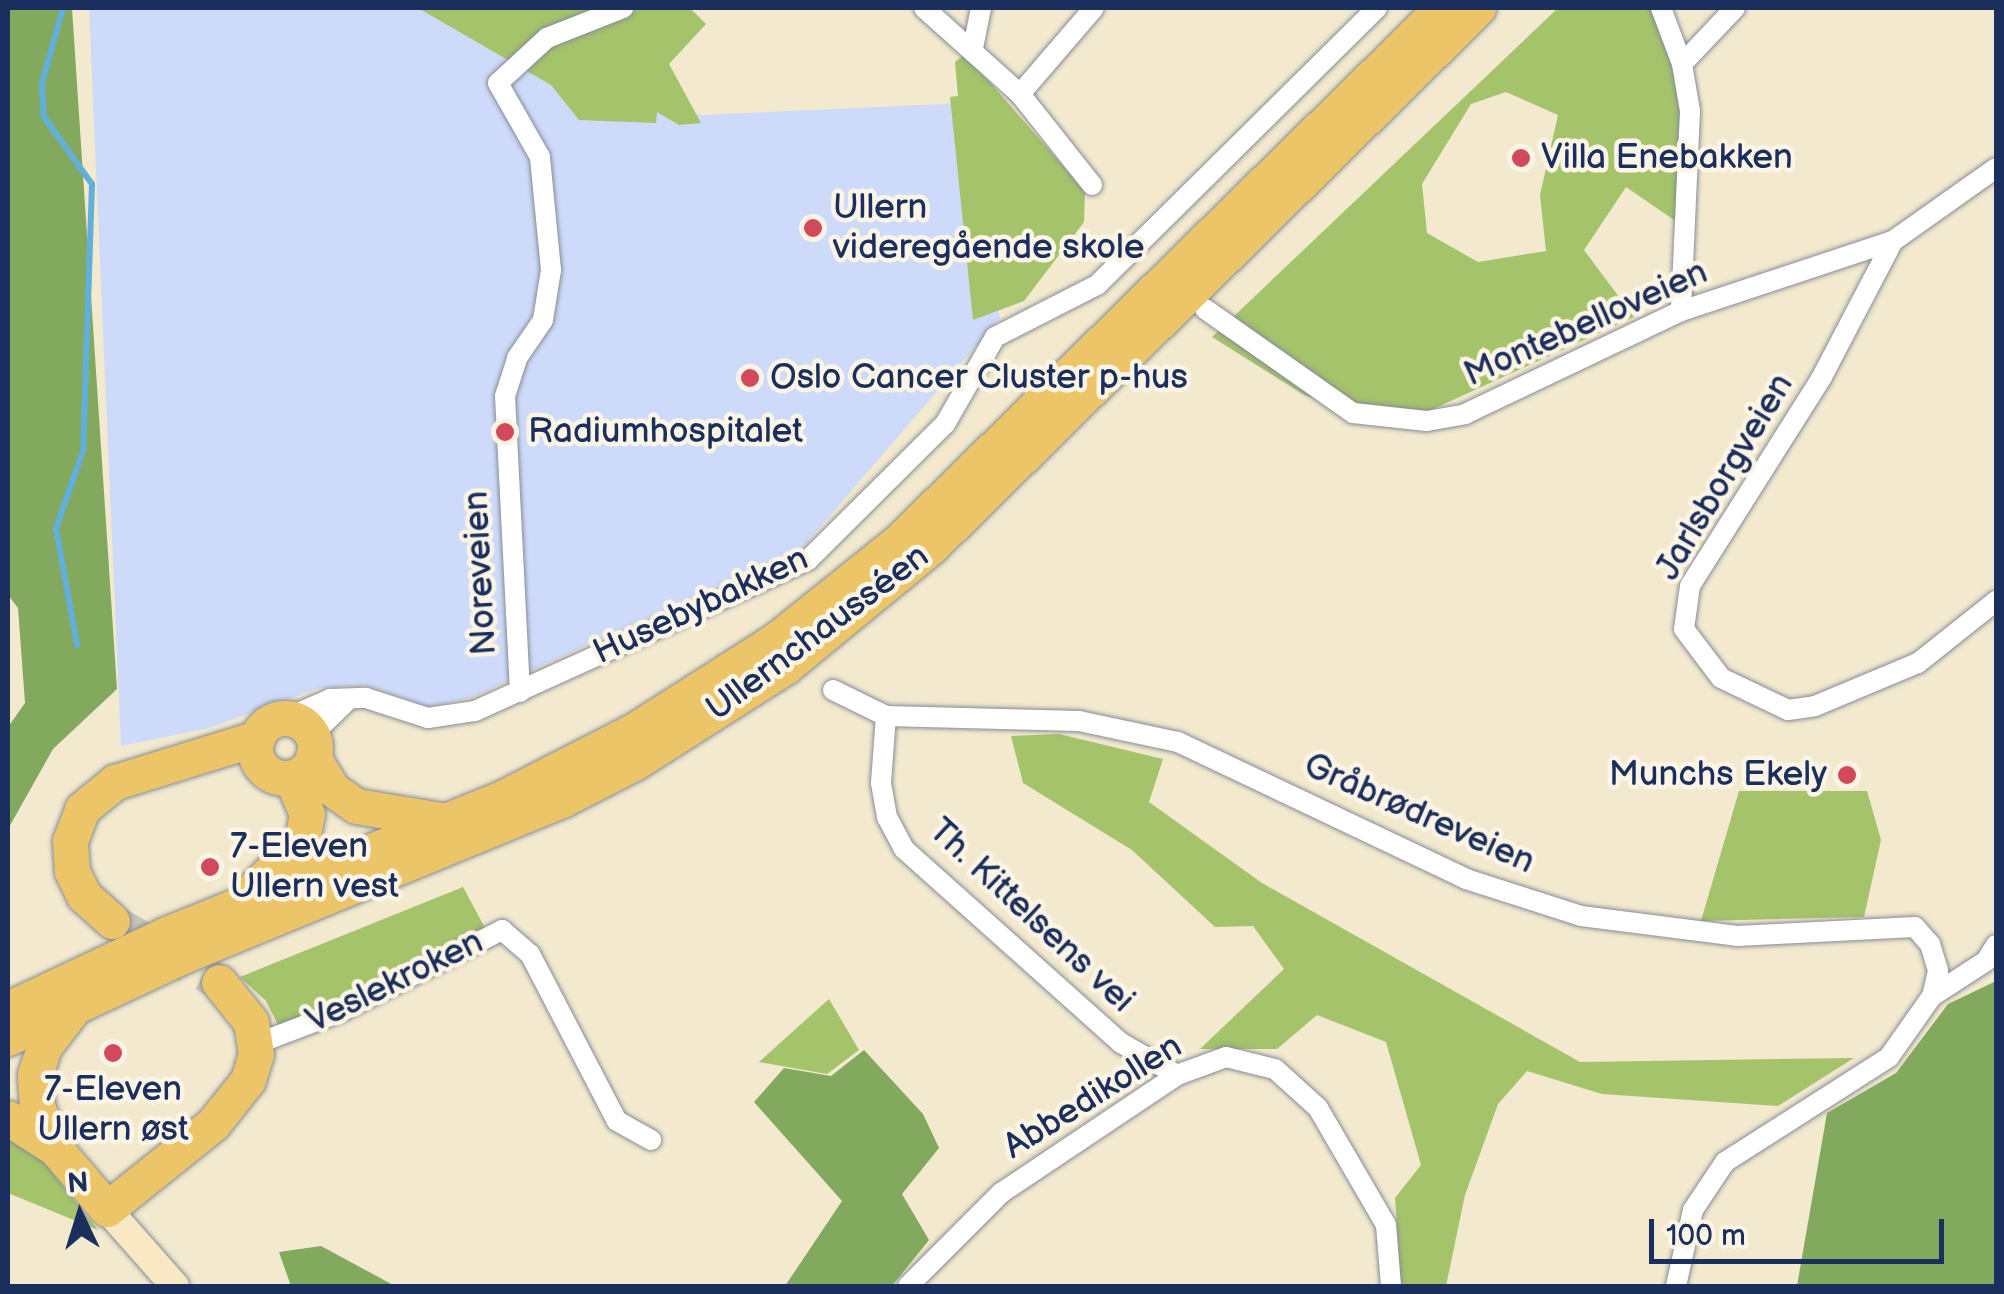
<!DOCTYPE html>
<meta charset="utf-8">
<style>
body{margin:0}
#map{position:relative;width:2004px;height:1294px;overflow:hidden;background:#f2e9cf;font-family:"Balsamiq Sans",sans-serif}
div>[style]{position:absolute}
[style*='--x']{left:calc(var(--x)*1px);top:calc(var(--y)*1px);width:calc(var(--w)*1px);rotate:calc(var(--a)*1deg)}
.built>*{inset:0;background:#cedafa}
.green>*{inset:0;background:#a4c36b}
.forest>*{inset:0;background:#83a95f}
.stream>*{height:6px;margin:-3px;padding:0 3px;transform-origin:3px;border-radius:3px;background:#60b0db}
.highway-tunnel>*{height:35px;margin-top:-17.5px;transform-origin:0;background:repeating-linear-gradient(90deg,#c7c4b8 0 35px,transparent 0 53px)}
.roads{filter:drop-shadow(0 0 2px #868c96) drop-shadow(0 0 2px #868c96)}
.street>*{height:20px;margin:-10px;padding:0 10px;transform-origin:10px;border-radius:10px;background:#fff}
.secondary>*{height:28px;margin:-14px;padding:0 14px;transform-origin:14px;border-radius:14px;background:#f8e8c3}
.highway>*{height:35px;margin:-17.5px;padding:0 17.5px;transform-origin:17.5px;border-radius:17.5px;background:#edc569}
.highway>.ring{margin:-17.5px;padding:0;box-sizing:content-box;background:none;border:35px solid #edc569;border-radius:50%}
.dots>*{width:28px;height:28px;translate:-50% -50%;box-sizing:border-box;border:5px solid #fcf5e5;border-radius:50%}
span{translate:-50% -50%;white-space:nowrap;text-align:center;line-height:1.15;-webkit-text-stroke:9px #fcf5e5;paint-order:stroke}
.poi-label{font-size:35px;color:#1b2f5e}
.left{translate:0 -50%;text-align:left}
.right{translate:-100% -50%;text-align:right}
.street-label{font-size:35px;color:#1b2f5e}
.frame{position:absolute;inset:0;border:10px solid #1b2f5e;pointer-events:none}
.north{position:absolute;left:30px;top:1164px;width:100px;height:100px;-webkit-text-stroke:8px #fcf5e5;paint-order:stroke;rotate:356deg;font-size:28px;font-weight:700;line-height:40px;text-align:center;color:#1b2f5e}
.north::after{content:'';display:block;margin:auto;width:35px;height:45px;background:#1b2f5e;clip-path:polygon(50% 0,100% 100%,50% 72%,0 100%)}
.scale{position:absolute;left:1649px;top:1219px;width:295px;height:45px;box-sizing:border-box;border:5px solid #1b2f5e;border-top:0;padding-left:12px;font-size:30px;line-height:35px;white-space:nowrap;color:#1b2f5e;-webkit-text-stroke:8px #fcf5e5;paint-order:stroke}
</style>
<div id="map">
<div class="built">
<i style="clip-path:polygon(89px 8px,459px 8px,518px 54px,702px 115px,967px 103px,1000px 318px,804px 546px,473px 697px,428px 707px,366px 685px,320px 688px,209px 728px,121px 746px)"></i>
</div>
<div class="green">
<i style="clip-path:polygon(418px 8px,690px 8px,706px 24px,669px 64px,701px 123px,679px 125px,657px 112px,656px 123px,579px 120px,551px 85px)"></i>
<i style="clip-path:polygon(evenodd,1558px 8px,1653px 8px,1681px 93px,1677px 222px,1626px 187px,1584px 250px,1634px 317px,1429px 411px,1360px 412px,1306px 396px,1212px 337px,1558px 8px,1506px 92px,1558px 115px,1540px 195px,1546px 251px,1478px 262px,1427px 233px,1422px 184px,1471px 104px,1506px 92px)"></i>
<i style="clip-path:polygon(965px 54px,1085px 191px,1084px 222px,1024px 301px,973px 320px,950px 97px,958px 96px,955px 62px)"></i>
<i style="clip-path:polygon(1059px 734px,1163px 759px,1149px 802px,1262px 883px,1580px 1062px,1854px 1058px,1778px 1106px,1602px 1094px,1527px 1071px,1498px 1104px,1465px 1195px,1446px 1286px,1401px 1286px,1395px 1198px,1421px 1165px,1386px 1042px,1317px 1015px,1277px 1049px,1200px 1049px,1284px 969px,1253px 926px,1215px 927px,1132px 850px,1023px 783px,1011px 736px)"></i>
<i style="clip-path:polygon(1739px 791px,1867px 791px,1881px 840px,1864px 917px,1701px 921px)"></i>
<i style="clip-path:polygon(463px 887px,485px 928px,279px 1027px,266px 1001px,240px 977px)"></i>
<i style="clip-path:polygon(829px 999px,859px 1050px,827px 1074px,759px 1062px)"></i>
<i style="clip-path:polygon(8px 1139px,43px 1161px,98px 1230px,8px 1193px)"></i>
</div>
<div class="forest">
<i style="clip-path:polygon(8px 8px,72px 8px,117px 689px,53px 749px,8px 829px,8px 727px,25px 703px,18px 608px,8px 595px)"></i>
<i style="clip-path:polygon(1996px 981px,1996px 1286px,1797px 1286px,1827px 1113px,1896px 1073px,1948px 1004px)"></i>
<i style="clip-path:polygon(864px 1050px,923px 1114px,939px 1148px,902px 1194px,929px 1240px,892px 1286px,785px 1286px,842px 1201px,754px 1102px,784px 1068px,831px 1076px)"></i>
<i style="clip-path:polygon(321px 1246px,395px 1286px,291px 1286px,279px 1252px)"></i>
</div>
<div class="stream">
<i style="--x:63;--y:8;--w:78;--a:105.6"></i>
<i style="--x:42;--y:83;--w:34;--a:87"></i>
<i style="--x:44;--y:117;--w:82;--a:54.4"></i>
<i style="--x:92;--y:184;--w:267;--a:91.9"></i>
<i style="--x:83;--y:451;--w:82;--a:109.3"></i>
<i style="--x:56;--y:528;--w:119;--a:79.8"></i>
</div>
<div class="highway-tunnel">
<i style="--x:112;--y:921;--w:123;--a:29.7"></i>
</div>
<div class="roads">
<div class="street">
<i style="--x:924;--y:8;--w:129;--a:41.9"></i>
<i style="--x:1020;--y:94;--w:116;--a:51.6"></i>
<i style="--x:1661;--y:8;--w:60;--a:69.4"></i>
<i style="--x:1682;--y:64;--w:48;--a:80.3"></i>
<i style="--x:1690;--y:111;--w:200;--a:92.6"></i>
<i style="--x:973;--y:48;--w:41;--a:-78.7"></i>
<i style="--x:1682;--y:64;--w:77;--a:-46.6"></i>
<i style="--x:1020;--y:94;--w:113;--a:-49.3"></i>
<i style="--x:1893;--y:241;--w:153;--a:117.6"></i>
<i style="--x:1822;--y:377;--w:247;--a:122.3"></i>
<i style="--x:1690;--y:586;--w:43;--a:97.9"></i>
<i style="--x:1684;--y:629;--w:61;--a:52.9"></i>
<i style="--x:1721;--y:678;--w:74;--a:25.5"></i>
<i style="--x:1788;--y:710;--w:27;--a:-8"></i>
<i style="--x:1815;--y:706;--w:112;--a:-22.7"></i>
<i style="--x:1918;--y:663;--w:100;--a:-38.5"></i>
<i style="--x:1205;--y:309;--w:181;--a:35.1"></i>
<i style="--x:1353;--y:413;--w:74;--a:6.2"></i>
<i style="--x:1427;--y:421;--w:39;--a:-10"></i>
<i style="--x:1465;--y:414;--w:239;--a:-25.5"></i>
<i style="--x:1681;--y:311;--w:223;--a:-18.3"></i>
<i style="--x:1893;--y:241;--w:126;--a:-35.3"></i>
<i style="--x:833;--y:690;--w:59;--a:26.1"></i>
<i style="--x:886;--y:716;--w:193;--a:1.5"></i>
<i style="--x:1079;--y:721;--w:101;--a:12"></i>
<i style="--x:1178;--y:742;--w:319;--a:25.4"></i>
<i style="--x:1466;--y:879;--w:121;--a:17.8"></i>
<i style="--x:1581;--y:916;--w:157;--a:7.3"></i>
<i style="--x:1737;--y:936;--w:178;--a:-2.9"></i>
<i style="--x:1915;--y:927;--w:23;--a:49"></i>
<i style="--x:1930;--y:944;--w:28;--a:73"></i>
<i style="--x:1938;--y:971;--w:26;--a:103"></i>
<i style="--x:520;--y:692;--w:296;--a:-92.9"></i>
<i style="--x:505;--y:396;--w:40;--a:-72"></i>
<i style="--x:517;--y:358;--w:46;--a:-55.6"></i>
<i style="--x:543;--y:320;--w:51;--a:-80.9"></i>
<i style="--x:551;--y:270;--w:114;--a:-95.6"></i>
<i style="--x:540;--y:157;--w:85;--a:-119.6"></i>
<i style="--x:498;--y:83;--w:67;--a:-42.6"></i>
<i style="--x:547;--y:38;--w:82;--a:-21.5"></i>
<i style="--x:886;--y:716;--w:67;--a:94.3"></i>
<i style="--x:881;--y:783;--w:35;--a:80"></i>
<i style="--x:887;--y:817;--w:36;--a:62"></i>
<i style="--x:904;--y:849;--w:291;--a:41.8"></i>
<i style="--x:1121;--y:1043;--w:64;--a:29.7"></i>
<i style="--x:287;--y:718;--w:47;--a:-23.8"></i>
<i style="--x:330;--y:699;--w:36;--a:-2"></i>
<i style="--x:366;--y:698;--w:65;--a:17.9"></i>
<i style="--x:428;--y:718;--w:48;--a:-8.5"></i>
<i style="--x:475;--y:711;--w:366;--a:-24.4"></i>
<i style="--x:808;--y:560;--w:193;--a:-44.8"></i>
<i style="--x:945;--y:424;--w:100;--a:-60.1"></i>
<i style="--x:995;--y:337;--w:114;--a:-27"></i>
<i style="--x:1097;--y:285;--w:394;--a:-44.7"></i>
<i style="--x:312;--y:735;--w:50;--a:-44.2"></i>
<i style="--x:256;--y:1044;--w:90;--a:-20.9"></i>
<i style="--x:340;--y:1012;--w:182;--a:-26.8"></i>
<i style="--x:502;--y:930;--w:37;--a:41"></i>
<i style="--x:530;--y:954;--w:188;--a:62.5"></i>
<i style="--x:617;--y:1121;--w:39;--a:29"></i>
<i style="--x:908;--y:1286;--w:132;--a:-45"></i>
<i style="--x:1001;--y:1193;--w:212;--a:-33.8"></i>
<i style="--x:1177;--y:1075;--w:52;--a:-20.2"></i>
<i style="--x:1226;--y:1057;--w:50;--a:13.8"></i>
<i style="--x:1275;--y:1069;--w:58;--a:42.2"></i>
<i style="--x:1318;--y:1108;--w:135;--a:59.8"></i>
<i style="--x:1386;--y:1225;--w:61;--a:85.3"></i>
<i style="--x:1676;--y:1286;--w:78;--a:-77.4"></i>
<i style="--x:1693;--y:1210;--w:58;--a:-56.3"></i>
<i style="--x:1725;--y:1162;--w:195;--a:-32.6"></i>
<i style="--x:1889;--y:1057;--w:75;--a:-54.8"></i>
<i style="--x:1932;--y:996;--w:64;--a:-32.9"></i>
<i style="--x:1986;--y:961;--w:19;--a:-58"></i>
</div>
<div class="secondary">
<i style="--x:107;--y:1209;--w:103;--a:48.6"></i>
</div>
<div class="highway">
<i class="ring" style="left:255px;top:718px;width:25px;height:25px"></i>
<i style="--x:313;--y:757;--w:37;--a:59"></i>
<i style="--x:332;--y:789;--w:29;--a:35"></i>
<i style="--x:356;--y:806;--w:86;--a:9.4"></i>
<i style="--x:252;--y:890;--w:71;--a:-45"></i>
<i style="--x:302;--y:840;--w:26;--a:-79"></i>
<i style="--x:307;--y:814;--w:40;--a:-113.4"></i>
<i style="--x:112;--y:921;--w:38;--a:-138"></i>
<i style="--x:84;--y:896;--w:28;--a:-116"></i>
<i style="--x:72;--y:871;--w:30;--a:-94"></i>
<i style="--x:70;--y:841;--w:34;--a:-69"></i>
<i style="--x:82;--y:809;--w:43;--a:-39.3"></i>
<i style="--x:115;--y:782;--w:149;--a:-17.2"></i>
<i style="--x:8;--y:1009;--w:176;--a:-25.3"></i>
<i style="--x:167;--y:934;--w:359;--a:-22.1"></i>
<i style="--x:500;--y:799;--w:149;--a:-27.1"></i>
<i style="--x:633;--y:731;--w:169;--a:-32.5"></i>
<i style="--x:776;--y:640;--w:156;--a:-38.8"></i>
<i style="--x:898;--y:542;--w:762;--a:-44.47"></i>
<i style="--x:8;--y:1038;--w:193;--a:-25.1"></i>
<i style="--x:183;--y:956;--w:410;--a:-22.4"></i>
<i style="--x:562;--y:800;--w:81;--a:-27.2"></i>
<i style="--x:634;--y:763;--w:180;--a:-32.5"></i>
<i style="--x:786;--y:666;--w:189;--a:-39.4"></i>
<i style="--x:932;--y:546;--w:767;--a:-44.58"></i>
<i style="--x:8;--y:1118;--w:56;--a:32.6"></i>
<i style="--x:55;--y:1148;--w:80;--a:49.6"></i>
<i style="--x:107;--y:1209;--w:136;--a:-38.7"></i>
<i style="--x:213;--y:1124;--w:56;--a:-51.5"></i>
<i style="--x:248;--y:1080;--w:27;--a:-73"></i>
<i style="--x:256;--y:1054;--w:32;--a:-99"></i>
<i style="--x:251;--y:1022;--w:51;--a:-128.7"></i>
<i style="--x:54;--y:1147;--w:44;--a:-112.5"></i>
<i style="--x:37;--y:1106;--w:31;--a:-94"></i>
<i style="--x:35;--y:1075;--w:29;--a:-72"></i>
<i style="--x:44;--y:1047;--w:48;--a:-52.7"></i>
</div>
</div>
<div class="dots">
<i style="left:1521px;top:158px;background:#d1495b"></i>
<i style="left:813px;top:228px;background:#d1495b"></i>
<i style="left:750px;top:378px;background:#d1495b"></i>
<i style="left:505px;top:432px;background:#d1495b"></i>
<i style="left:1847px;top:775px;background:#d1495b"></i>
<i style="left:210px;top:867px;background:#d1495b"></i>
<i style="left:113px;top:1053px;background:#d1495b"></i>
</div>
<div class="poi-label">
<span class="left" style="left:1541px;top:158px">Villa Enebakken</span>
<span class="left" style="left:833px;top:228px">Ullern<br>videregående skole</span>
<span class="left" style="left:770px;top:378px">Oslo Cancer Cluster p-hus</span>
<span class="left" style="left:528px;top:432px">Radiumhospitalet</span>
<span class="right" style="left:1827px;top:775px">Munchs Ekely</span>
<span class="left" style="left:230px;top:867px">7-Eleven<br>Ullern vest</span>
<span style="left:113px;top:1110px">7-Eleven<br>Ullern øst</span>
</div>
<div class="street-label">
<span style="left:1586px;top:324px;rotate:-24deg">Montebelloveien</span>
<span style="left:1725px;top:477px;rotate:-59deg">Jarlsborgveien</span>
<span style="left:481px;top:573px;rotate:-93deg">Noreveien</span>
<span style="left:701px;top:606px;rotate:-25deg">Husebybakken</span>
<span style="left:818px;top:633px;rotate:-37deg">Ullernchausséen</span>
<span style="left:1419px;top:814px;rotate:24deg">Gråbrødreveien</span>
<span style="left:1031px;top:916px;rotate:43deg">Th. Kittelsens vei</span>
<span style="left:395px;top:982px;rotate:-26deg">Veslekroken</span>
<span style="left:1093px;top:1097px;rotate:-32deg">Abbedikollen</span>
</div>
<div class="frame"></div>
<div class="north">N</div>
<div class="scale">100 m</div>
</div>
